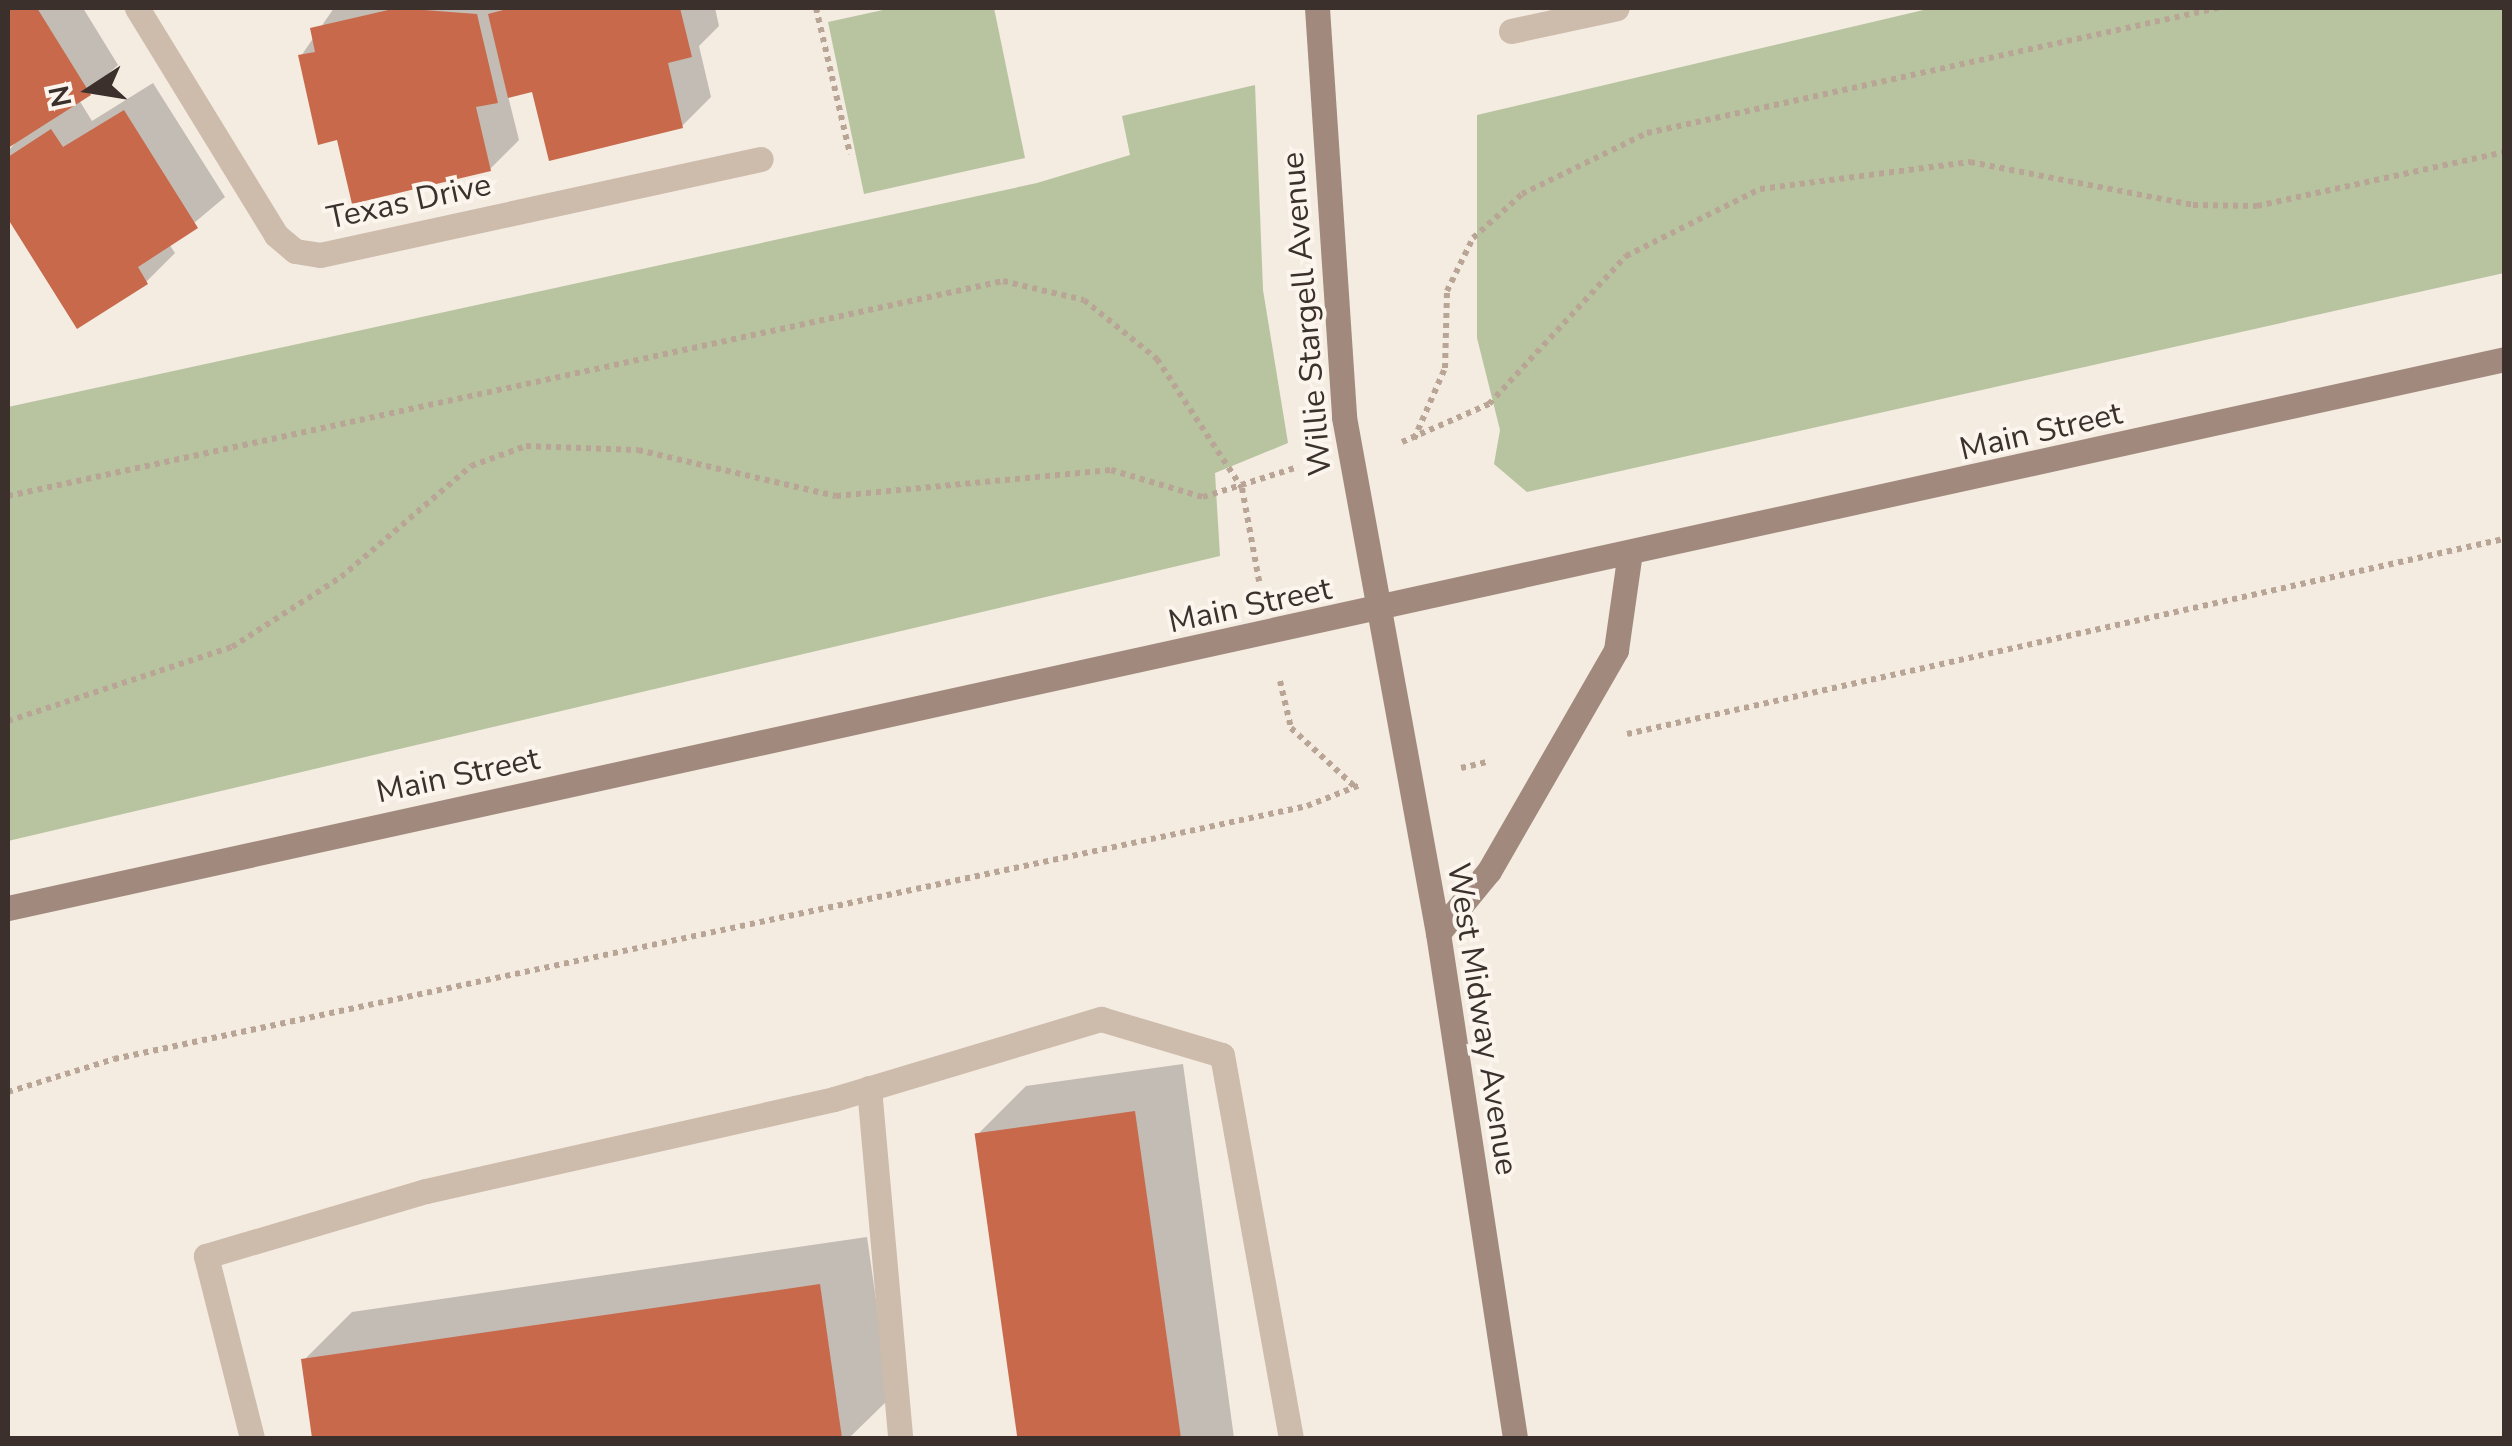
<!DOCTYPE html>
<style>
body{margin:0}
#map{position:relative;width:2512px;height:1446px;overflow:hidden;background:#f4ebe1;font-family:"Nunito Sans",sans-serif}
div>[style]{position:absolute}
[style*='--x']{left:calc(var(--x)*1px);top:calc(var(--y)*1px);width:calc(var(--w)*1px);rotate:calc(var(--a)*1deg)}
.green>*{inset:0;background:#b8c4a0}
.shadow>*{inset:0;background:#0003}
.building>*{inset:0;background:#c8694b;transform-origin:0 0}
.path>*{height:6px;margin-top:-3px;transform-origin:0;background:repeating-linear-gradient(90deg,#b9a596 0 5px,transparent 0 10px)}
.lane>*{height:25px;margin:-12.5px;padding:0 12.5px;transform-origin:12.5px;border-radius:12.5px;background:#cdbbac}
.street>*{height:25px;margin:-12.5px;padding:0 12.5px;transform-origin:12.5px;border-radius:12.5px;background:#cdbbac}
.secondary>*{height:25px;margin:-12.5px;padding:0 12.5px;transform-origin:12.5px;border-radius:12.5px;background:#a18a7d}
span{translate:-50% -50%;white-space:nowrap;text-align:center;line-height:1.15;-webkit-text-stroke:8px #fbf5ee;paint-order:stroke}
.street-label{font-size:32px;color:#3b302b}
.frame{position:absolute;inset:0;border:10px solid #3b302b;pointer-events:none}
.north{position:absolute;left:40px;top:40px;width:100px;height:100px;-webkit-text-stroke:8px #fbf5ee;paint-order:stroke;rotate:258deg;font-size:28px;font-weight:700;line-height:40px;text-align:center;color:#3b302b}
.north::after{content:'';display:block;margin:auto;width:35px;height:45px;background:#3b302b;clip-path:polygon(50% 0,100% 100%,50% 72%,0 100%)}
</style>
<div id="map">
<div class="green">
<i style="clip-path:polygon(892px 8px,994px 8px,1025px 158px,864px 194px,828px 22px)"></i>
<i style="clip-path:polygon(1932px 8px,2504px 8px,2504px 273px,1527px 492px,1494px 464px,1500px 430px,1477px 338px,1477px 115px)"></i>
<i style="clip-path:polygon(1255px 85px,1263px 290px,1288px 443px,1215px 473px,1220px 556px,8px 841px,8px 407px,1037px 183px,1130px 155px,1122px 116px)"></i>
</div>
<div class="shadow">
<i style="clip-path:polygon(8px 8px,83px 8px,118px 65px,79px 100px,92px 121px,153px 83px,225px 197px,169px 244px,175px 253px,146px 282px,78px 326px,8px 214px,8px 151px,17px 141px,8px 145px)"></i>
<i style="clip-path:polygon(334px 8px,715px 8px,719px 26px,699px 46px,711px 97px,682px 126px,534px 89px,508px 96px,519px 140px,490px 169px,339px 137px,301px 56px)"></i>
<i style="clip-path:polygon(1183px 1064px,1234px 1438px,1019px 1438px,978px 1134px,1026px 1086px)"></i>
<i style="clip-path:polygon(867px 1237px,890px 1398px,849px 1438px,315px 1438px,304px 1360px,352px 1312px)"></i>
</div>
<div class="building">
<i style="clip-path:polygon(8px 8px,37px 8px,91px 95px,8px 148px)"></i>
<i style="clip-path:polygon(397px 8px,477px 14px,498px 103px,476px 107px,491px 171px,352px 204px,337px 140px,318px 145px,298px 55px,315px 52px,310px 28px)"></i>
<i style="clip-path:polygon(511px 8px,680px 8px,692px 57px,668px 63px,683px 128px,549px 161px,532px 92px,508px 98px,488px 14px)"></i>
<i style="clip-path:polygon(124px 110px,198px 228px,138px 267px,148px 284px,77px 329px,8px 219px,8px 157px,51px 129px,63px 147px)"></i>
<i style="left:1135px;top:1111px;width:330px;height:162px;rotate:82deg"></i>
<i style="clip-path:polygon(820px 1284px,842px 1438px,312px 1438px,301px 1359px)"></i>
</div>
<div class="path">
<i style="--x:816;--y:8;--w:150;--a:76.9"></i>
<i style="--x:1414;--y:439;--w:77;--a:-66.4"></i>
<i style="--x:1445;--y:368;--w:77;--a:-88.5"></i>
<i style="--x:1447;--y:291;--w:59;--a:-63.9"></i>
<i style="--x:1473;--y:238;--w:66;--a:-41.9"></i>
<i style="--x:1522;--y:194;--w:139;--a:-26"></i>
<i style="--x:1647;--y:133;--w:585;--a:-12.35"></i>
<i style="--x:1402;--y:442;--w:95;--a:-23.6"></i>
<i style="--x:1489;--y:404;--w:202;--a:-47.2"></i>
<i style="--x:1626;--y:256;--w:150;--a:-26.6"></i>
<i style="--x:1760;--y:189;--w:212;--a:-7.3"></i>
<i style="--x:1970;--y:162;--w:227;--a:10.9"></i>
<i style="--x:2193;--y:205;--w:64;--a:0.9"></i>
<i style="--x:2257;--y:206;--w:253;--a:-12.3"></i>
<i style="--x:8;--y:496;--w:1018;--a:-12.19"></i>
<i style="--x:1003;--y:281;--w:83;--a:13.2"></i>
<i style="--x:1084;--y:300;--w:94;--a:38.9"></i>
<i style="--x:1157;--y:359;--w:154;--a:56.6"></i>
<i style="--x:1242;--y:488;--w:95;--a:79.6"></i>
<i style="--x:1280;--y:681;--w:48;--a:76.8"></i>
<i style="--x:1291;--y:728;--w:86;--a:42.6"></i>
<i style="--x:8;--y:721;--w:236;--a:-18.3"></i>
<i style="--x:232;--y:647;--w:130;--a:-32.7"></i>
<i style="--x:341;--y:577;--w:171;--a:-40.5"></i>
<i style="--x:471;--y:466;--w:59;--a:-20"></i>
<i style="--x:526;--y:446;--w:112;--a:2"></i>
<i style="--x:638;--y:450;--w:203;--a:13.1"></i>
<i style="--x:836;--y:496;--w:276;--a:-5.4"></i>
<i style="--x:1111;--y:470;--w:96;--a:16.4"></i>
<i style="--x:1203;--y:497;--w:100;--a:-17.5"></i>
<i style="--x:1627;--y:734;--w:898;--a:-12.54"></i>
<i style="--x:1461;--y:768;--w:28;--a:-13"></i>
<i style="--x:8;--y:1092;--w:111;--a:-17.3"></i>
<i style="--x:114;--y:1059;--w:1220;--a:-11.97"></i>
<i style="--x:1307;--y:806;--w:57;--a:-21.6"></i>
</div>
<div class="lane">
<i style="--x:1511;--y:31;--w:108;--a:-12.2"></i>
<i style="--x:869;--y:1088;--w:351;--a:84.9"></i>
<i style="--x:252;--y:1438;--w:188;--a:-104.2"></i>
<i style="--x:206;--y:1256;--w:229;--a:-16.5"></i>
<i style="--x:426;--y:1191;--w:418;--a:-12.7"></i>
<i style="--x:834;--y:1099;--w:279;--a:-16.7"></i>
<i style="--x:1101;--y:1019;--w:126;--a:16.6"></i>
<i style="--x:1222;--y:1055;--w:389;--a:79.8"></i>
</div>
<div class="street">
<i style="--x:137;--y:8;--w:266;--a:58.5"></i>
<i style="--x:276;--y:235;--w:25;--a:40"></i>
<i style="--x:295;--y:251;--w:25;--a:9"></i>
<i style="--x:320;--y:255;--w:451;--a:-12.3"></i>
</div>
<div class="secondary">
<i style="--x:1317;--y:8;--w:410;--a:86.2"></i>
<i style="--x:1344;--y:417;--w:524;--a:79.68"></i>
<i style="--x:1438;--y:933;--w:511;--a:81.33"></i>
<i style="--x:8;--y:908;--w:2556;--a:-12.4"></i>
<i style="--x:1438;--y:933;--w:80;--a:-50.6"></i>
<i style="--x:1489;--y:871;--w:255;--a:-60.1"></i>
<i style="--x:1616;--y:650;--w:92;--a:-81.9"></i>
</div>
<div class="street-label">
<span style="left:409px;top:202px;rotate:-12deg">Texas Drive</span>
<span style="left:1307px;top:314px;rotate:-95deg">Willie Stargell Avenue</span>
<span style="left:2041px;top:432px;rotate:-13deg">Main Street</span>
<span style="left:1250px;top:606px;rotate:-12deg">Main Street</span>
<span style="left:458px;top:776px;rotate:-12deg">Main Street</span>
<span style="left:1482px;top:1019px;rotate:81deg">West Midway Avenue</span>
</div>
<div class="frame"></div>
<div class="north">N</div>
</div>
